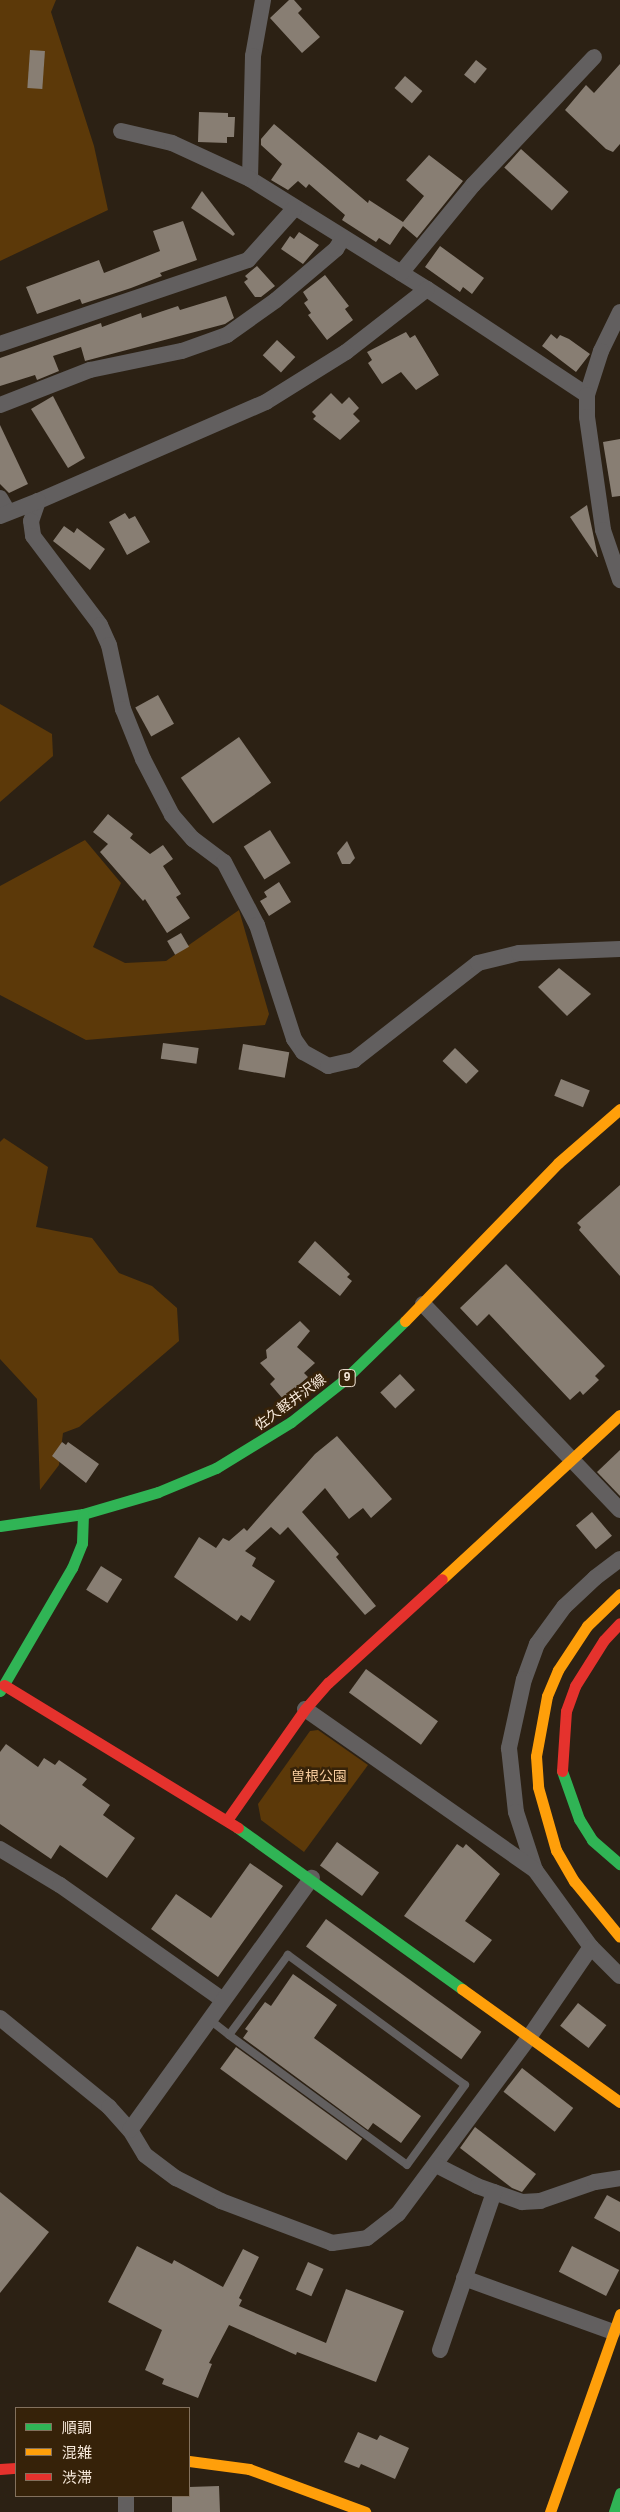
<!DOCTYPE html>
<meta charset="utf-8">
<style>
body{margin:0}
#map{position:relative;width:620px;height:2512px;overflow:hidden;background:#2c2114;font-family:Helvetica,"Noto Sans JP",sans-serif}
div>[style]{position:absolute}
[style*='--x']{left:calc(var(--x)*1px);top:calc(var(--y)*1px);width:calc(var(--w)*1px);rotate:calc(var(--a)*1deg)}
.green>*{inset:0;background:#5c3909}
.building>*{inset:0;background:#887e73;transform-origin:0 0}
.lane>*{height:8px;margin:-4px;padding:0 4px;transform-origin:4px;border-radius:4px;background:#625f5f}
.street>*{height:16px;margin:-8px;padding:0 8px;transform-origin:8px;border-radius:8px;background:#625f5f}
.fast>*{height:11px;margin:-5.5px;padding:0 5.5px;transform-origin:5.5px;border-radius:5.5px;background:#30b455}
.slow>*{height:11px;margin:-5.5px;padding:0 5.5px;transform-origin:5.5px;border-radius:5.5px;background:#ff9f0a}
.jam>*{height:11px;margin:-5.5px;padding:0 5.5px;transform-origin:5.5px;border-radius:5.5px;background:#e5322d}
span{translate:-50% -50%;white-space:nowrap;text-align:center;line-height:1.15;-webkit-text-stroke:5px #362209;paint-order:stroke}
.shield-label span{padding:1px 4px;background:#362209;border:1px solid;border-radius:4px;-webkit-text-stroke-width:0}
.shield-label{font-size:12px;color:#f6e8da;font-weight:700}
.street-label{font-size:14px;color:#f6e8da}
.park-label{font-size:14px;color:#f8cc9e}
.legend{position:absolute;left:15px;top:2407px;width:175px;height:90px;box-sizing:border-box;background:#362209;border:1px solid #83715d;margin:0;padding:6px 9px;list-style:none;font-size:15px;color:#f6e8da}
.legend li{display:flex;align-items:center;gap:10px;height:25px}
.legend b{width:25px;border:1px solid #83715d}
</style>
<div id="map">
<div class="green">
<i style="clip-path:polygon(0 0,56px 0,51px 12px,94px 146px,108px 210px,0 261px)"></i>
<i style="clip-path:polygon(0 704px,52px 734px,53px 756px,0 802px)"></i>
<i style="clip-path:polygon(85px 840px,121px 883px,93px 947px,125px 963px,166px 961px,239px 910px,269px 1014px,265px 1025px,86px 1040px,0 995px,0 886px)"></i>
<i style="clip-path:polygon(4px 1138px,48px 1167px,36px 1227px,92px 1238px,119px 1273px,152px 1286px,177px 1308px,179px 1341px,79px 1427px,63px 1433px,59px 1465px,40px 1490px,37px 1399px,0 1359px,0 1142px)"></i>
<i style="clip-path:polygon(318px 1730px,368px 1765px,304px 1852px,261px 1820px,258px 1804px,310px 1731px)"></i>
</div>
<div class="building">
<i style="clip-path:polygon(289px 0,294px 0,302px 9px,298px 13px,320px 37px,302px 53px,270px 18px)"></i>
<i style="left:30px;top:50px;width:15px;height:38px;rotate:4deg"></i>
<i style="left:476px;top:60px;width:14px;height:19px;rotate:39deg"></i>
<i style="clip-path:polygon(620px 64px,620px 144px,613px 152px,606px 149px,565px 110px,586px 85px,594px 93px)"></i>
<i style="left:405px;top:76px;width:23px;height:16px;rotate:41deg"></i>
<i style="clip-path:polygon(199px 112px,228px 113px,228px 117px,235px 117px,234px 137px,227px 137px,227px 143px,198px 142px)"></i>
<i style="clip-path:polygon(274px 124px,368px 203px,369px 200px,403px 222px,424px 196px,406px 180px,429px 155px,463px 181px,417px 238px,403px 226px,390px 245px,379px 238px,376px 242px,342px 220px,345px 215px,309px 184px,306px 188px,298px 181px,288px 190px,271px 180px,282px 164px,261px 145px,261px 139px)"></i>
<i style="left:521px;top:149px;width:64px;height:25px;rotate:42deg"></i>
<i style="clip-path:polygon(202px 191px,235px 234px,233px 236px,191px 208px)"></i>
<i style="clip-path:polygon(183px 221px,197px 260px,160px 273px,162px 276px,131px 288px,82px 304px,80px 299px,37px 314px,26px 287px,99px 260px,104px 273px,160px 251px,153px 231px)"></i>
<i style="clip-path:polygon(299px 232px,319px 245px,303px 264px,281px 249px,290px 236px,294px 239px)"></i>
<i style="clip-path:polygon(440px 246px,484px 278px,472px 294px,463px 287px,460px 292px,425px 267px)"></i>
<i style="clip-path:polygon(257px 266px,275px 286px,261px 297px,255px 297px,244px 282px,248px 279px,245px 276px)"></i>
<i style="clip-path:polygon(325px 275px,349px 306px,345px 309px,353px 320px,327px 340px,308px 315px,311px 313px,304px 303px,308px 300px,303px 292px)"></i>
<i style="clip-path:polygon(226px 296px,234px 318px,225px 324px,85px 361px,81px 347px,53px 356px,59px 371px,37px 380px,35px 375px,0 386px,0 358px,101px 323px,102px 327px,141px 313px,142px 318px,178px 306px,180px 310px)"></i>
<i style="clip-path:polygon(406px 332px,410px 338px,415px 335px,439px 375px,416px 390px,401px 372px,382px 384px,368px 363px,372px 360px,367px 352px)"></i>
<i style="clip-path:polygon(551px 334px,557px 339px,560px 335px,569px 339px,590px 354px,576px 372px,542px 346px)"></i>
<i style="left:277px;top:340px;width:25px;height:21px;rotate:43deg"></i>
<i style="clip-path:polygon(331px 393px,342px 404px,349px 397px,359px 408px,353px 414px,360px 421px,340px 440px,313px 419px,316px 416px,312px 412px)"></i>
<i style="clip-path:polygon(53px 396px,85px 458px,68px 468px,31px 409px)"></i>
<i style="clip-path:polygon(0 425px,28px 484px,9px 493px,0 484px)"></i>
<i style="clip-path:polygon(620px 439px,620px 496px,612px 497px,603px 442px)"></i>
<i style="clip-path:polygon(587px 505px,598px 557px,597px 557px,570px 517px)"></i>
<i style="clip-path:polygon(125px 513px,129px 519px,135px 516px,150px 542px,127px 555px,109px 522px)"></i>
<i style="clip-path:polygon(64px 526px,74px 533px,77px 528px,105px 549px,90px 570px,53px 541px)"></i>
<i style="left:158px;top:695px;width:33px;height:26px;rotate:61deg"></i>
<i style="left:239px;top:737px;width:56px;height:71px;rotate:55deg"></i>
<i style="clip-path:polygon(108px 814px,133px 834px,130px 838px,150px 854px,163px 845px,173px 859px,163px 866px,181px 894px,176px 897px,190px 918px,167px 933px,145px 899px,143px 901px,100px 852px,108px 844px,93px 832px)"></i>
<i style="left:270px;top:830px;width:39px;height:31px;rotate:58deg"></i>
<i style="clip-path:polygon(347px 841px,355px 858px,350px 864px,342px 864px,337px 853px)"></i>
<i style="clip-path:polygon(279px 882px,291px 902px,269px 916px,260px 901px,267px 897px,264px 892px)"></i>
<i style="left:181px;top:933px;width:16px;height:16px;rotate:60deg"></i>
<i style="clip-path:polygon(559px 968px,591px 994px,567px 1016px,538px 987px)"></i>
<i style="left:163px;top:1043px;width:36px;height:16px;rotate:8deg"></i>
<i style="left:243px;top:1044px;width:47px;height:26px;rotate:10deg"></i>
<i style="left:455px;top:1048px;width:33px;height:18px;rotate:44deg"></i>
<i style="left:561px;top:1079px;width:31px;height:18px;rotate:22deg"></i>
<i style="clip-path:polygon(620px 1185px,620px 1276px,579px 1230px,581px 1227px,577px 1223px)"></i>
<i style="clip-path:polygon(315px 1241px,350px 1274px,347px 1277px,352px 1281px,340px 1296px,298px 1262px)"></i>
<i style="clip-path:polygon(506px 1264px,605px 1366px,595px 1376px,599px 1380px,583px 1395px,580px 1391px,570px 1400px,489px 1314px,477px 1326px,460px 1308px)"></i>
<i style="clip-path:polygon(300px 1321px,310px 1331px,297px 1347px,315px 1363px,304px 1373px,308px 1377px,283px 1399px,270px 1384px,275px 1379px,260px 1363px,267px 1358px,266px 1350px)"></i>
<i style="left:400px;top:1374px;width:22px;height:27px;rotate:47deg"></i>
<i style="clip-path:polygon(337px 1436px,392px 1499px,371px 1518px,363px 1508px,349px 1519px,325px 1488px,302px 1512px,339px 1554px,336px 1557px,376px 1606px,365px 1615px,288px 1527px,280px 1535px,271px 1527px,245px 1551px,256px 1558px,252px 1566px,275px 1581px,250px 1621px,241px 1615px,237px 1621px,174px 1577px,199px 1537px,216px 1548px,223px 1538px,229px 1541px,244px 1528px,247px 1531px,315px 1454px)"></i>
<i style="clip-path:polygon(62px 1442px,66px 1445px,68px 1442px,99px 1464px,86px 1483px,52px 1456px)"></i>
<i style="clip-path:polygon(620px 1450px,620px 1496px,597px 1472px)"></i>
<i style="left:592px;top:1512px;width:31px;height:21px;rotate:50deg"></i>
<i style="left:101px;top:1566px;width:25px;height:28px;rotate:32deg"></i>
<i style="left:366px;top:1669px;width:89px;height:29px;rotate:36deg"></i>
<i style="clip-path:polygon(6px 1744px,38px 1767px,44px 1758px,55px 1765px,59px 1760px,87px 1779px,82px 1785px,110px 1805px,103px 1815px,135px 1838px,107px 1878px,60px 1845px,51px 1859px,0 1824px,0 1752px)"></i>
<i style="left:337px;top:1842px;width:52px;height:29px;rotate:36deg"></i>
<i style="clip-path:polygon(457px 1844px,463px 1848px,466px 1844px,500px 1874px,465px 1921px,492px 1940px,474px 1963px,404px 1916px)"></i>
<i style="clip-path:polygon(250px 1863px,283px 1886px,218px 1977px,151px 1929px,176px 1894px,211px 1918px)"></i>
<i style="left:326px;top:1919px;width:192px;height:34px;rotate:36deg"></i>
<i style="clip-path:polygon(293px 1974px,337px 2005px,314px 2038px,421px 2116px,401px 2143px,373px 2123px,368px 2130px,243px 2038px,248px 2031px,245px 2029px,265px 2002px,271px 2006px)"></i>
<i style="left:578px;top:2003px;width:36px;height:29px;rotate:38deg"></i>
<i style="left:236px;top:2047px;width:156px;height:27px;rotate:36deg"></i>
<i style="left:522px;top:2068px;width:65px;height:30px;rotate:38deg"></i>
<i style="clip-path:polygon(475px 2127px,536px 2174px,522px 2192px,512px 2188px,460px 2148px)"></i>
<i style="clip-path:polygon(0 2192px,49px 2232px,0 2293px)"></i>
<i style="clip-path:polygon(607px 2195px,620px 2202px,620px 2232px,594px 2218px)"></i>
<i style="clip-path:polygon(137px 2246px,172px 2264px,174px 2260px,223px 2287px,243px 2249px,259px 2257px,239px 2298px,242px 2300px,239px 2306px,326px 2343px,346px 2289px,404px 2311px,376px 2382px,297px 2352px,296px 2355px,229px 2325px,209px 2363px,212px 2364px,198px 2398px,162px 2384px,164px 2379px,145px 2370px,162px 2330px,108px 2302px)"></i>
<i style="left:572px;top:2246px;width:53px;height:29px;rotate:27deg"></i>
<i style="left:308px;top:2262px;width:17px;height:30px;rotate:24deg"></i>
<i style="clip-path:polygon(358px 2432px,377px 2440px,380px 2435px,409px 2448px,395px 2479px,361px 2464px,359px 2468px,344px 2462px)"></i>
<i style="clip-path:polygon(219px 2486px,220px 2512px,172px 2512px,172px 2496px,189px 2496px,189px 2487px)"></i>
</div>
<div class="lane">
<i style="--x:210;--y:2020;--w:24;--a:38"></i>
<i style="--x:229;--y:2035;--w:220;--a:36.1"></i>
<i style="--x:407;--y:2165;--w:99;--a:-54.1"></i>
<i style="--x:465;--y:2085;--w:220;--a:-143.7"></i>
<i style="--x:288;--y:1955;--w:99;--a:126.4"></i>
</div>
<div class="street">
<i style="--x:263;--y:0;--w:57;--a:100.1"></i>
<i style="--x:253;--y:56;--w:123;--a:91.4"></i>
<i style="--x:250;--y:179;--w:208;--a:31.9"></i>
<i style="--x:427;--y:289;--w:192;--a:33.5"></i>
<i style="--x:121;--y:131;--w:52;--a:13.2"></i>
<i style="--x:172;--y:143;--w:86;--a:24.8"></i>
<i style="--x:401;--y:273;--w:114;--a:-50.7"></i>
<i style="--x:473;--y:185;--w:176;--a:-46.6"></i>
<i style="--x:427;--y:289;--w:103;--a:142.1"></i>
<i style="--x:346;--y:352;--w:94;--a:148"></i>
<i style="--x:266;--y:402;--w:249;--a:156.5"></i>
<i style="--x:38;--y:501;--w:21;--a:109"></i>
<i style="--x:31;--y:521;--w:15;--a:82"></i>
<i style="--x:33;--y:536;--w:111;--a:53"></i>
<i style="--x:100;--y:625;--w:22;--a:66"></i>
<i style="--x:109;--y:645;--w:66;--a:77.7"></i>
<i style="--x:123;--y:709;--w:54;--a:68.2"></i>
<i style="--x:143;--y:759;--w:63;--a:62.6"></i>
<i style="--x:172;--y:815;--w:32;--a:49"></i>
<i style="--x:193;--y:839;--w:39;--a:37"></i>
<i style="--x:224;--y:862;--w:71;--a:62.4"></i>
<i style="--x:257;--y:925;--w:120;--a:72"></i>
<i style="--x:294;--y:1039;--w:16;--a:55"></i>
<i style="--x:303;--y:1052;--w:29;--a:29"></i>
<i style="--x:328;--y:1066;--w:27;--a:-13"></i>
<i style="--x:354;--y:1060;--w:157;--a:-38"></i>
<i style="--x:478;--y:963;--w:42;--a:-13.7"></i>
<i style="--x:519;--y:953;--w:101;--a:-2.3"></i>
<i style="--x:620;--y:312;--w:43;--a:116"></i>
<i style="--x:601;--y:351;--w:46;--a:107.7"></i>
<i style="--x:587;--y:395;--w:22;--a:90"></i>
<i style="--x:587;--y:417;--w:114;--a:81.9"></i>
<i style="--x:603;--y:530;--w:53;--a:71.2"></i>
<i style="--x:0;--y:344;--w:262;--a:-18.7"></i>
<i style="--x:248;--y:260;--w:69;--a:-48"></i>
<i style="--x:0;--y:405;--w:97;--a:-21.3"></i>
<i style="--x:90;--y:370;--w:94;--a:-11.7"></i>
<i style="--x:182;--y:351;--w:48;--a:-19.6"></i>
<i style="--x:227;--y:335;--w:60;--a:-35.5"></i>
<i style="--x:276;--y:300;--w:79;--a:-40.4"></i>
<i style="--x:336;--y:249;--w:13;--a:-58"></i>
<i style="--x:0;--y:498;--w:16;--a:60"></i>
<i style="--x:0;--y:516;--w:41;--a:-21.5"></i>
<i style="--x:423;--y:1304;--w:285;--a:46.3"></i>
<i style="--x:620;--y:1559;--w:31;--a:143"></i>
<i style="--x:595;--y:1578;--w:42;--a:136.9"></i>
<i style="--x:564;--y:1607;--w:46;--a:126.1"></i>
<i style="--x:537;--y:1644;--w:37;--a:110"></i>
<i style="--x:524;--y:1679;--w:71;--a:102.3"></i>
<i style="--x:509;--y:1748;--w:64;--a:83.8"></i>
<i style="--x:516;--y:1812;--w:61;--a:71.9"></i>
<i style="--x:535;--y:1870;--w:95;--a:54"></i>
<i style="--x:591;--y:1947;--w:41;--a:45"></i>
<i style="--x:305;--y:1709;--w:281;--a:35"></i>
<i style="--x:0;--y:1849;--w:70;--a:31"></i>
<i style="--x:60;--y:1885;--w:199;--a:35.2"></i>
<i style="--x:0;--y:2018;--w:141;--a:39.2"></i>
<i style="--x:109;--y:2107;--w:31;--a:48"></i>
<i style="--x:130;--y:2130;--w:29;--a:59"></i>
<i style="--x:145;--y:2155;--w:39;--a:37"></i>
<i style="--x:176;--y:2178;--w:51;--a:27.1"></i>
<i style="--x:221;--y:2201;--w:119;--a:20.7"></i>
<i style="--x:332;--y:2243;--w:35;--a:-8"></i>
<i style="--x:367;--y:2238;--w:39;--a:-38"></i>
<i style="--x:398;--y:2214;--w:222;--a:-53.4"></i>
<i style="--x:530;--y:2036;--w:108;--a:-55.6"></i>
<i style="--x:130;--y:2130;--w:311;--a:-54.2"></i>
<i style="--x:436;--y:2165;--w:46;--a:27.1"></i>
<i style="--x:477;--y:2186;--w:48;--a:19.6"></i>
<i style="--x:522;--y:2202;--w:18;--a:-3"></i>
<i style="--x:540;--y:2201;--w:58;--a:-19.1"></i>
<i style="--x:595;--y:2182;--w:25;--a:-9"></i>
<i style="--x:464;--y:2278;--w:158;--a:19.9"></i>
<i style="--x:440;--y:2350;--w:167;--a:-71.1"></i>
<i style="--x:126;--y:2512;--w:16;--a:-90"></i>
</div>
<div class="fast">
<i style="--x:0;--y:1526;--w:84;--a:-8.2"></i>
<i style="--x:83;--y:1514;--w:78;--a:-16.3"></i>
<i style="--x:158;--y:1492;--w:63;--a:-22.5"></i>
<i style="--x:216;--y:1468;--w:88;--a:-31.5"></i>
<i style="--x:291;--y:1422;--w:66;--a:-38.3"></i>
<i style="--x:343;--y:1381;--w:86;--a:-44.1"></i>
<i style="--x:0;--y:1691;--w:143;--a:-59.7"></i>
<i style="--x:72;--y:1568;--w:27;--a:-68"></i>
<i style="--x:82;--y:1543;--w:29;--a:-88"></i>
<i style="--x:562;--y:1771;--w:51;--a:70.5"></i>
<i style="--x:579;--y:1819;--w:25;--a:58"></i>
<i style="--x:592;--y:1840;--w:37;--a:41"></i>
<i style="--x:238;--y:1828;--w:276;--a:35.7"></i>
<i style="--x:614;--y:2512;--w:20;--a:-72"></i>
</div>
<div class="slow">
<i style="--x:405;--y:1321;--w:220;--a:-45.9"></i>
<i style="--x:558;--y:1163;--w:82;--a:-41.1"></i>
<i style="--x:442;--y:1579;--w:242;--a:-42.7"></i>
<i style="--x:620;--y:1594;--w:46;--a:135.9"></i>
<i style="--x:587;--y:1626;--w:53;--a:123.4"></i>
<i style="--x:558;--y:1670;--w:28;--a:113"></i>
<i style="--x:547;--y:1696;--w:61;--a:100.4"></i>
<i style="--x:536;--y:1756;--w:31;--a:86"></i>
<i style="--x:538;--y:1787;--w:66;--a:74.1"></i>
<i style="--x:556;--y:1850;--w:36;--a:60"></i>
<i style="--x:574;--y:1881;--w:72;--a:50.6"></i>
<i style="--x:462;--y:1989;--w:194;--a:35.6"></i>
<i style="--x:189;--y:2461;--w:61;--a:7.6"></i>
<i style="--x:249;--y:2469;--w:124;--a:20.3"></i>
<i style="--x:550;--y:2512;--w:210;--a:-70.5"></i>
</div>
<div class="jam">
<i style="--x:4;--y:1685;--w:274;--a:31.4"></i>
<i style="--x:562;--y:1771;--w:60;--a:-86.2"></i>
<i style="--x:566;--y:1711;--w:27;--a:-70"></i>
<i style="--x:575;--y:1686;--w:54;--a:-57.8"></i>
<i style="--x:604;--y:1640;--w:23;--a:-47"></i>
<i style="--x:227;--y:1820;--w:136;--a:-54.9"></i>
<i style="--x:305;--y:1709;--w:35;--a:-49"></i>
<i style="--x:328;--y:1683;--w:154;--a:-42.4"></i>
<i style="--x:0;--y:2469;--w:16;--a:-4"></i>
</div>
<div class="shield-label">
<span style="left:347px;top:1378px">9</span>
</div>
<div class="street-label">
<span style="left:290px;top:1402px;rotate:-36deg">佐久軽井沢線</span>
</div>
<div class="park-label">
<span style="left:319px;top:1776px">曽根公園</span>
</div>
<ul class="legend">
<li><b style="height:6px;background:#30b455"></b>順調</li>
<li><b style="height:6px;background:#ff9f0a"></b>混雑</li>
<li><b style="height:6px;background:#e5322d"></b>渋滞</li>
</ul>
</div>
